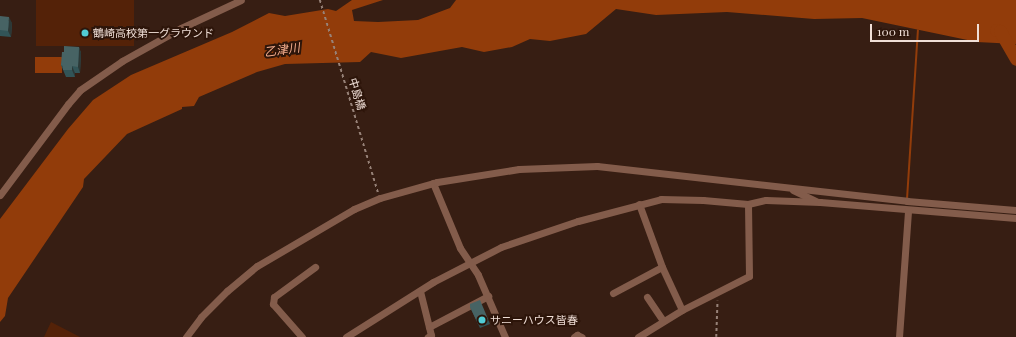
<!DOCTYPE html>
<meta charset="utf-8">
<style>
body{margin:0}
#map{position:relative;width:1016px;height:337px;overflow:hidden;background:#371e13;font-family:"Playfair Display","Noto Sans JP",serif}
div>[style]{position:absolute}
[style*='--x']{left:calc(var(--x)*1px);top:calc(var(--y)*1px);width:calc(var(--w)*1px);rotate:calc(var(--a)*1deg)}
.green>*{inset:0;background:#542208;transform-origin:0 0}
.water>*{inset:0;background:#923c0a;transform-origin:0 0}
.stream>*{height:2px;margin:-1px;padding:0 1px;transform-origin:1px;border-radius:1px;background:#923c0a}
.river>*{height:13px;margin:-6.5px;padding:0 6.5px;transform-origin:6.5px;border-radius:6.5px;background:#923c0a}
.path>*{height:1.5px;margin-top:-0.75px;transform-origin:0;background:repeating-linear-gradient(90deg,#978278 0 3px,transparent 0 6px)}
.street>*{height:7px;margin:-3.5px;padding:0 3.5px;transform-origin:3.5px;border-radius:3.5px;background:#835c4b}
.wall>*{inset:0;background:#325457}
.shaded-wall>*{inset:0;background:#2c3836}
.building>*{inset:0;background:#476364}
.dots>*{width:11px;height:11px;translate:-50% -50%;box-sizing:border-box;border:2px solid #2d150a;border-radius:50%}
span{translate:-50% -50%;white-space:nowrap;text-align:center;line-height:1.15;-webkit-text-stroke:4px #2d150a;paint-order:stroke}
.poi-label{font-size:11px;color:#f0dfd7}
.left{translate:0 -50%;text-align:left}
.street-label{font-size:11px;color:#f0dfd7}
.water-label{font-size:12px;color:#f5ad8d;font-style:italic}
.scale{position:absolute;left:870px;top:24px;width:109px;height:18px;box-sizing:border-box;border:2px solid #f0dfd7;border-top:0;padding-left:5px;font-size:12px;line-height:14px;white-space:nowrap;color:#f0dfd7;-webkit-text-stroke:3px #2d150a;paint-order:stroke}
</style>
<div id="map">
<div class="green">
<i style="left:36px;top:0;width:98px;height:46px"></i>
<i style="clip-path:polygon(51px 322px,80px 337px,44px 337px)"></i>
</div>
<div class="water">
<i style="clip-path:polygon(352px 0,383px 0,352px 10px,354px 21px,378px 22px,418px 20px,450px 8px,456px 0,1016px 0,1016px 44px,977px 42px,862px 18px,814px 19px,727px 12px,656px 15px,616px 9px,586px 34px,550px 41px,530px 39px,512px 47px,484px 52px,462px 47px,401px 58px,371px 52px,360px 62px,285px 64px,257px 72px,199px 97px,194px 106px,182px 107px,182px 109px,127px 134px,84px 179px,83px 187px,8px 298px,5px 316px,0 322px,0 219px,68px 129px,93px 100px,131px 75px,232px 32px,269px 13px,285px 16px,328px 9px,336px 11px)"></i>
<i style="left:35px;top:57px;width:27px;height:16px"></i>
</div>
<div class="stream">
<i style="--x:907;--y:199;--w:169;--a:-86.3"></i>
</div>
<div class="river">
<i style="--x:996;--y:30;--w:4;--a:14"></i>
<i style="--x:1000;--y:31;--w:32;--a:60"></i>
</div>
<div class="path">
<i style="--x:320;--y:0;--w:201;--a:73.2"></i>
<i style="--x:716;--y:337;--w:36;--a:-88"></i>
</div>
<div class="street">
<i style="--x:433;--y:183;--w:70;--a:67.4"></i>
<i style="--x:460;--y:248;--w:32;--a:56"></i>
<i style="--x:478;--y:275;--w:68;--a:66.5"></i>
<i style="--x:793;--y:190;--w:25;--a:26"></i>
<i style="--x:0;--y:195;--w:114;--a:-53.2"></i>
<i style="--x:68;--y:104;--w:18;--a:-49"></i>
<i style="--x:80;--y:90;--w:51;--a:-34.6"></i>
<i style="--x:122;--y:61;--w:68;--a:-29.2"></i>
<i style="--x:181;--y:28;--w:66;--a:-25"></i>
<i style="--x:639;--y:204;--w:67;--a:69.9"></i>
<i style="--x:662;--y:267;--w:47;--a:65.1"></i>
<i style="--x:420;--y:291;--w:45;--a:76"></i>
<i style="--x:431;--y:335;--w:4;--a:146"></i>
<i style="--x:613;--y:293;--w:55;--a:-28"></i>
<i style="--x:647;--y:297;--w:29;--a:56"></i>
<i style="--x:429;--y:327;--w:67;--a:-27.7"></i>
<i style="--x:186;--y:337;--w:25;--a:-53"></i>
<i style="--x:201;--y:317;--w:37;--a:-45"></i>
<i style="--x:227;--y:291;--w:39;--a:-40"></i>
<i style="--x:257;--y:266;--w:113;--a:-30.4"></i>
<i style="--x:354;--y:209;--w:28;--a:-23"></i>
<i style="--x:380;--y:198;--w:59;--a:-15.7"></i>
<i style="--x:437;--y:182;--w:83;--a:-9"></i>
<i style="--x:519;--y:169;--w:78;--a:-2.2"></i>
<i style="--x:597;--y:166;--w:312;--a:6.4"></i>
<i style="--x:907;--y:201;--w:109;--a:4.7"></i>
<i style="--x:302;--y:337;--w:44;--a:-131.3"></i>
<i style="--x:273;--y:304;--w:7;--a:-82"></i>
<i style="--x:274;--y:297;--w:51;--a:-36.2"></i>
<i style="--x:346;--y:337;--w:103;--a:-32.3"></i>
<i style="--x:433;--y:282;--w:76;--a:-27.2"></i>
<i style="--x:501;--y:247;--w:81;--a:-18.7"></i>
<i style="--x:578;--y:221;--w:86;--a:-14.8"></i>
<i style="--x:661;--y:199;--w:42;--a:1.4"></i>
<i style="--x:703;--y:200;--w:45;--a:5.1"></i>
<i style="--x:748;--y:204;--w:18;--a:-13"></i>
<i style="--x:766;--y:200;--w:54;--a:2.1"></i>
<i style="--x:820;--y:202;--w:197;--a:4.7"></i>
<i style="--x:574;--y:337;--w:4;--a:-34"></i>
<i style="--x:577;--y:335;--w:5;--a:22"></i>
<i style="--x:638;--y:337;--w:52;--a:-31.5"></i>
<i style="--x:682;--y:310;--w:75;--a:-26.9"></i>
<i style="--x:749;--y:276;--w:72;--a:-90.8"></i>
<i style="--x:899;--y:337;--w:127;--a:-85.9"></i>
</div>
<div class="wall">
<i style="clip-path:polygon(0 16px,12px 23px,11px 37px,0 36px)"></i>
<i style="clip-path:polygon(79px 47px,81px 53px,80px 73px,75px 73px,75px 77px,66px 77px,61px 65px,64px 52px)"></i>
<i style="clip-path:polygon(470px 307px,488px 319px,490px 324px,480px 328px)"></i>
</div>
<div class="shaded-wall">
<i style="clip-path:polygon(9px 17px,12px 23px,11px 37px,8px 31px)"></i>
<i style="clip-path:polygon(79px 47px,81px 53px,80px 73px,78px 67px)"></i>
<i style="clip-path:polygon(72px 66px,75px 73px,75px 77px,72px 70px)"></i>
</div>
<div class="building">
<i style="clip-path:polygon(0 16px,9px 17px,8px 31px,0 30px)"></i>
<i style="clip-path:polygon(64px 46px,79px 47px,78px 67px,72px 66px,72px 70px,63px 70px,63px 66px,61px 65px,62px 52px,64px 52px)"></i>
<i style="clip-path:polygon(480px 300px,488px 319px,478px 324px,470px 307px,470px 304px)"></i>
</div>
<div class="dots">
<i style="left:85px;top:33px;background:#52ccd5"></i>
<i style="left:482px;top:320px;background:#52ccd5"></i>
</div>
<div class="poi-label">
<span class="left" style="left:93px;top:33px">鶴崎高校第一グラウンド</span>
<span class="left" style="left:490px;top:320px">サニーハウス皆春</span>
</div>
<div class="street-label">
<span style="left:357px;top:94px;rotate:73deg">中島橋</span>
</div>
<div class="water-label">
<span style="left:282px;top:50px;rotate:-8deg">乙津川</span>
</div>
<div class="scale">100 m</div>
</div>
